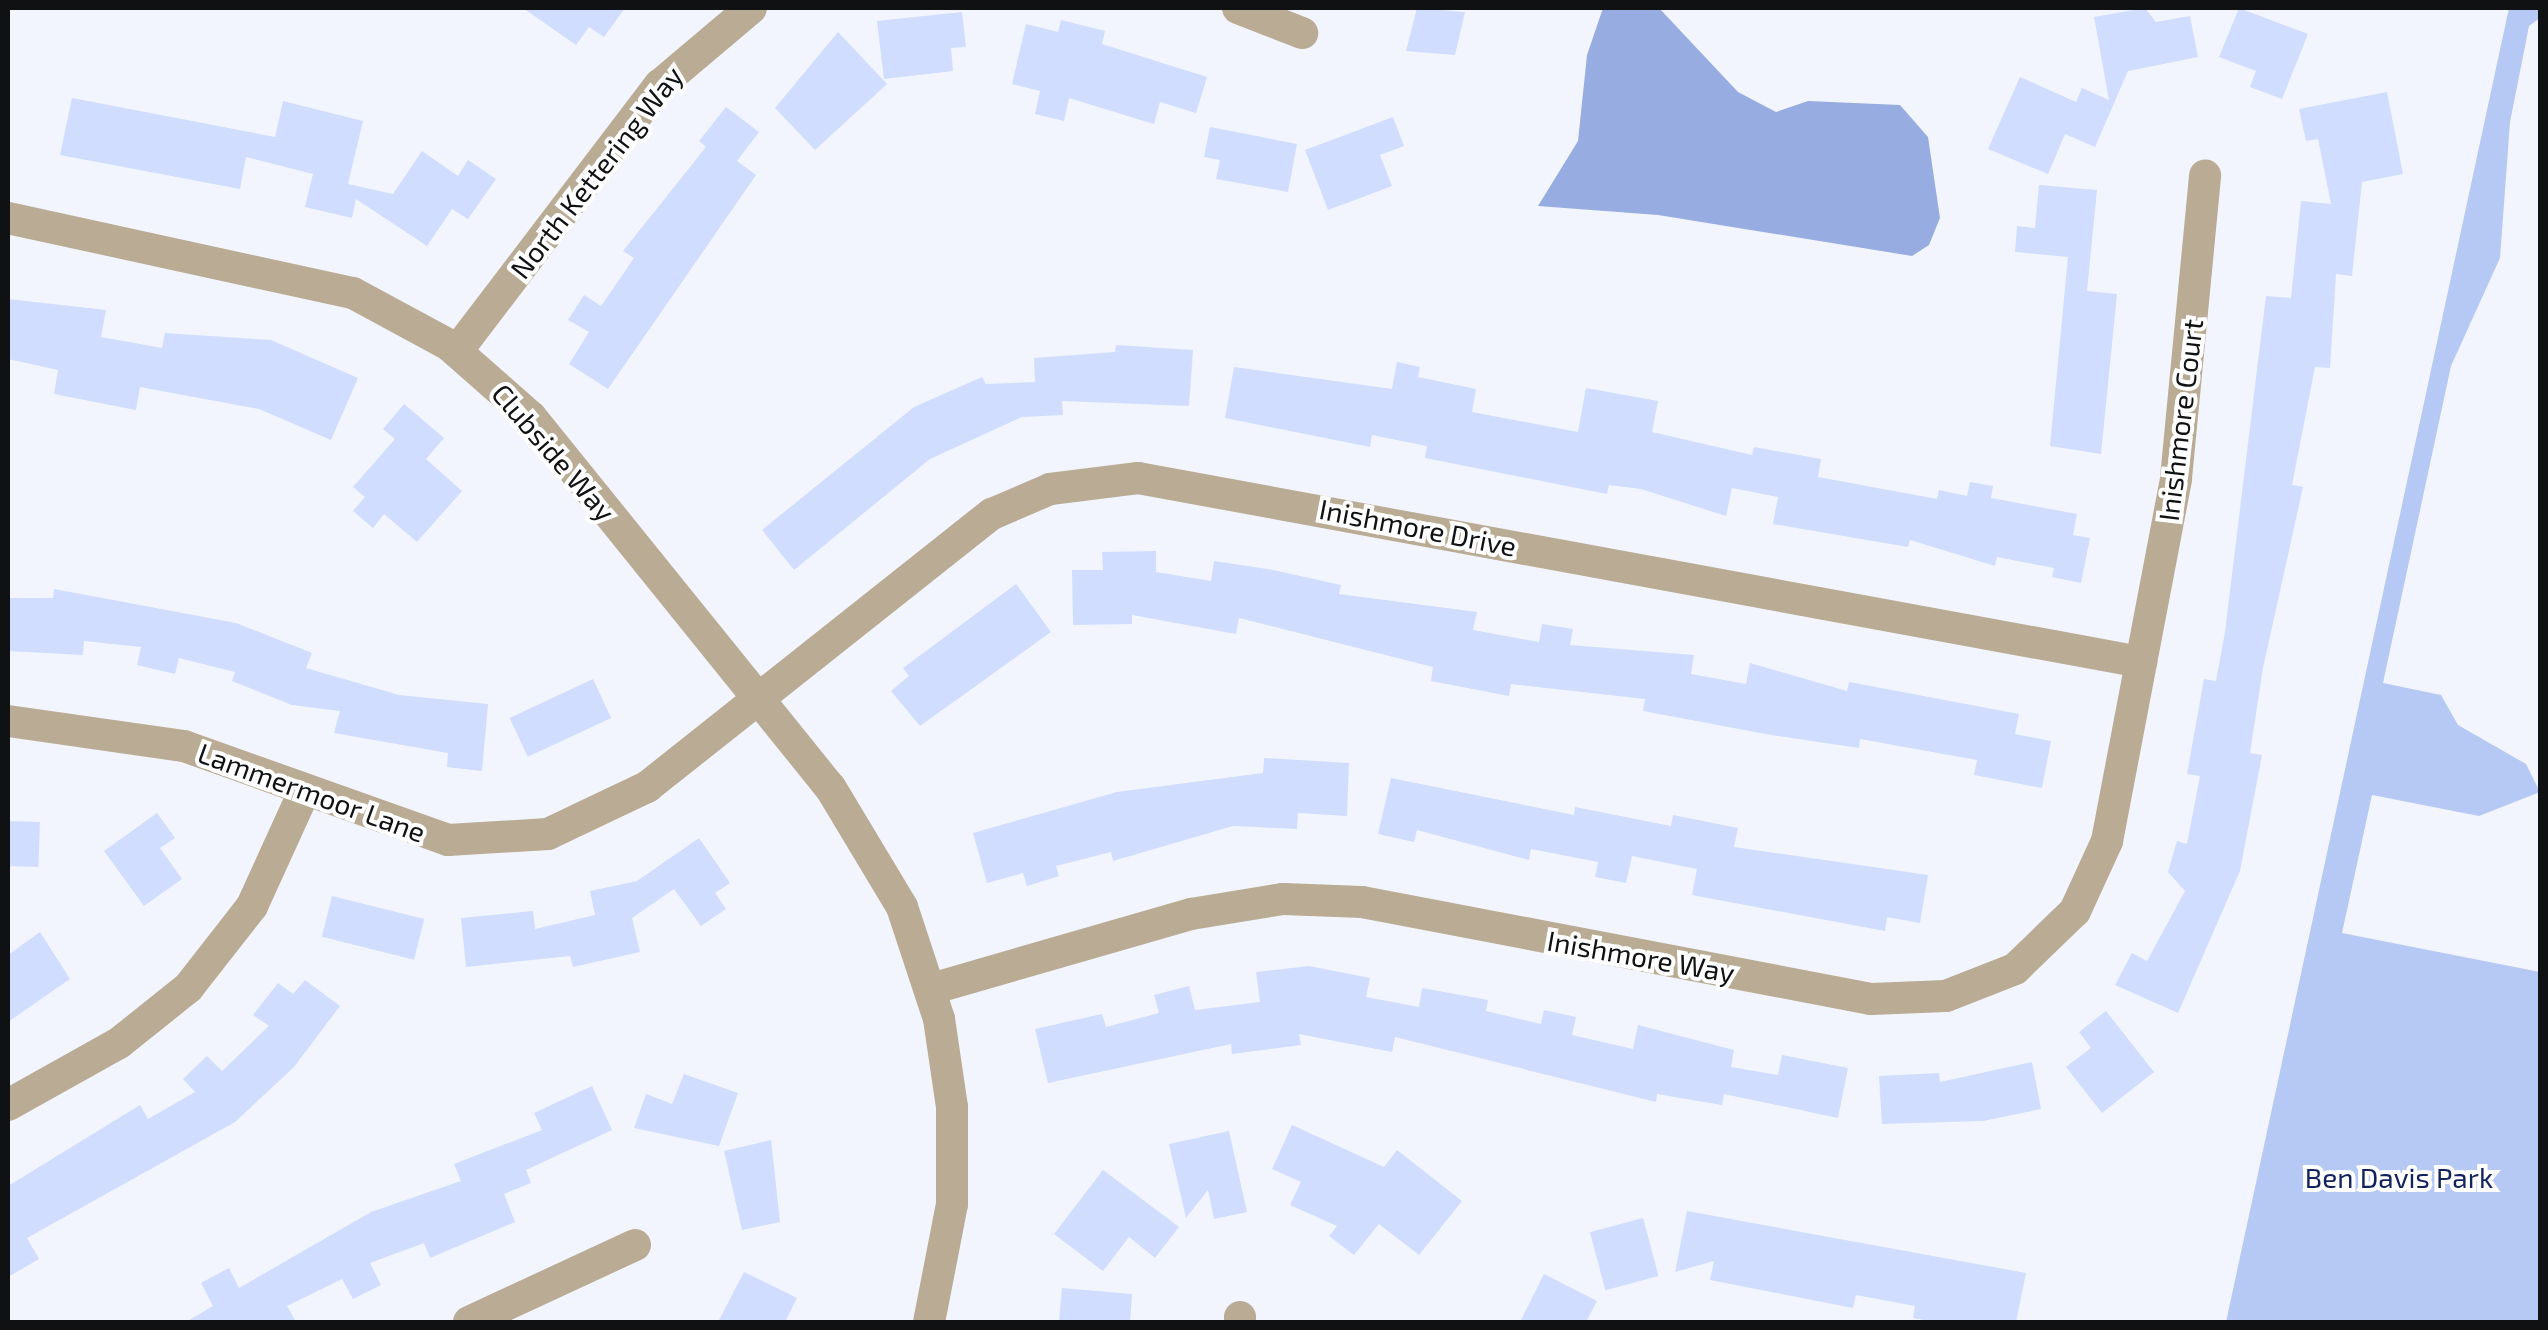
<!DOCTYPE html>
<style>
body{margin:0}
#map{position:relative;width:2548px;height:1330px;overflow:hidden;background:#f2f5fd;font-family:"Exo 2",sans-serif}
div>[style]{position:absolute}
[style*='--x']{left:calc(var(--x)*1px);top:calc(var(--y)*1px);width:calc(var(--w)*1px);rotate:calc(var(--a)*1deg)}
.green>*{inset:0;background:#b6c8f4}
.water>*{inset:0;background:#97ace1}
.building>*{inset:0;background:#d0ddfe;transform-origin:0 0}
.street>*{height:32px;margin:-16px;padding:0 16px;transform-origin:16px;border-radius:16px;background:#b9ab94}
span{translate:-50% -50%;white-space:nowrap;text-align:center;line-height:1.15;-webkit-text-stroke:8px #fff;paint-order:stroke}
.street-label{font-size:28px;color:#101113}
.park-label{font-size:28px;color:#12225e}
.frame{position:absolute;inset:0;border:10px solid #101113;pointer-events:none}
</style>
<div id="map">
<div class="green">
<i style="clip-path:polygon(2509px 8px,2540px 8px,2540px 18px,2529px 26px,2510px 122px,2500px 258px,2451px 366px,2383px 683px,2441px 695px,2458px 725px,2526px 764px,2540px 792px,2479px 816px,2372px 795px,2342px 933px,2540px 972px,2540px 1322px,2226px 1322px)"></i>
</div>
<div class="water">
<i style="clip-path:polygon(1603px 8px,1659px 8px,1738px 92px,1776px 112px,1808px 101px,1900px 105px,1928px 137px,1940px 218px,1929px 245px,1912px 256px,1658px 215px,1538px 206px,1578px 141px,1587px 55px)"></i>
</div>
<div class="building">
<i style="clip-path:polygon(523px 8px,625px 8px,604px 37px,589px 27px,576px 45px)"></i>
<i style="clip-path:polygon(1417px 8px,1465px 12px,1455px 55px,1406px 51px)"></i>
<i style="clip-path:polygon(2145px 8px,2156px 22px,2190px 16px,2198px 57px,2128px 71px,2095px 147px,2065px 134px,2048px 174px,1988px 149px,2020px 77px,2076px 102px,2082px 88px,2109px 100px,2094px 17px)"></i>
<i style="clip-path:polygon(2239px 8px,2308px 34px,2282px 99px,2250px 87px,2256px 71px,2219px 57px)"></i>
<i style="clip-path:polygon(962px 12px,966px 47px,951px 48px,953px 71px,884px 79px,877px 21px)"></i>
<i style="clip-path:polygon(1061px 20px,1105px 31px,1102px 44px,1207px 77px,1196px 113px,1160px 102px,1154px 124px,1069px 98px,1064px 121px,1035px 114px,1040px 91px,1012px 84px,1026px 24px,1058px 32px)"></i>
<i style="clip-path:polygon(838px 32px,887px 84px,815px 150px,775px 108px)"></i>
<i style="clip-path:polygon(2387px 92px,2403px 174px,2362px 182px,2352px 276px,2336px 274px,2330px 368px,2315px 367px,2292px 485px,2303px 487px,2263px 668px,2250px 753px,2262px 755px,2240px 871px,2178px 1013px,2115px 985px,2132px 953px,2147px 961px,2185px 891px,2168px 872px,2177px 841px,2187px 844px,2200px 776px,2187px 774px,2204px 679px,2216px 681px,2225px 632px,2266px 296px,2291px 298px,2301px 201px,2331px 204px,2318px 139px,2306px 141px,2299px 109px)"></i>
<i style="clip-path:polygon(72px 98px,275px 137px,283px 101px,363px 121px,348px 184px,393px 194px,422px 151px,458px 176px,468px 160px,496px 179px,468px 219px,452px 209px,427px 246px,356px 199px,352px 218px,305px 207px,313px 174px,246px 157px,240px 189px,60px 155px)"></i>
<i style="clip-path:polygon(726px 107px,759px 132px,737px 161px,756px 175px,608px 389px,569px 364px,589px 332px,568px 320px,584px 295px,601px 306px,634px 258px,623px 251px,706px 147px,699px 141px)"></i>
<i style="clip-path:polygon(1393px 117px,1404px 146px,1380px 155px,1392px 186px,1328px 210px,1305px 150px)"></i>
<i style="clip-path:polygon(1210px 127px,1297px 144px,1288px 192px,1216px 179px,1220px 160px,1204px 157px)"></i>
<i style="clip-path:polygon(2039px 185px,2097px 190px,2087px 291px,2117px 294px,2101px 454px,2050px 446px,2068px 257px,2015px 252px,2017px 226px,2035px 228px)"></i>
<i style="clip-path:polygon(8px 299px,106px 310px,101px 337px,162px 348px,165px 333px,271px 340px,358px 378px,331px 440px,259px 409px,140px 387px,136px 410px,54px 394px,58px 370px,8px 359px)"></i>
<i style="clip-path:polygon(1116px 345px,1193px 350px,1189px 406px,1062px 401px,1063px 415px,1022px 417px,930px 459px,794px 570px,762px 530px,914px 407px,982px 377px,986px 384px,1035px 382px,1034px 358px,1115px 352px)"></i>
<i style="clip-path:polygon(1397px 362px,1420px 367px,1418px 377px,1476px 389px,1472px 412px,1578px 432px,1586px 388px,1658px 401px,1652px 432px,1752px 455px,1754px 447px,1821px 459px,1818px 477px,1937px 499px,1939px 490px,1967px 496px,1970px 482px,1993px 486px,1991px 498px,2077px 514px,2073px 535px,2090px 538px,2081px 583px,2052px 577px,2054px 568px,1997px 557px,1995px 566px,1910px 540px,1908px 547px,1773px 524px,1778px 497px,1732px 488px,1726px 516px,1641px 489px,1609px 485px,1607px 494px,1425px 458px,1427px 446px,1372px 435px,1370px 447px,1225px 418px,1234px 367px,1392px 389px)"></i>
<i style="clip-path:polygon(404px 404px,444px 438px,426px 459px,462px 491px,417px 542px,384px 514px,373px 528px,353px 511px,365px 497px,353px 487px,395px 439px,383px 429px)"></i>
<i style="clip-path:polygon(1156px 551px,1156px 572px,1211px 581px,1214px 561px,1273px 570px,1341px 585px,1339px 594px,1477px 612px,1473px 630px,1539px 642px,1542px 624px,1573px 629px,1570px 645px,1694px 655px,1691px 674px,1746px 684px,1750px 663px,1847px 691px,1849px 682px,2019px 714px,2015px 734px,2051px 741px,2042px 788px,1974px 775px,1977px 760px,1860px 739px,1859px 748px,1771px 735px,1643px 711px,1645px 699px,1511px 684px,1509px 696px,1431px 681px,1433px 667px,1239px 618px,1236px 634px,1132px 615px,1132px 624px,1073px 625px,1072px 570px,1103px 570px,1102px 552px)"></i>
<i style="clip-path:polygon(1016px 584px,1051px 632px,920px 726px,891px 691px,909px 676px,903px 668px)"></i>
<i style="clip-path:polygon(54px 589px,236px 623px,312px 653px,306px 668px,399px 695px,488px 704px,482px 771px,447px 767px,448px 753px,334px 733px,340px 711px,292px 705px,232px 681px,235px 672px,179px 658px,175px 674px,137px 665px,141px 647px,84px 641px,83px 655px,8px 651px,8px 598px,53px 598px)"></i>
<i style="left:593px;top:679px;width:43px;height:92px;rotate:65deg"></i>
<i style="clip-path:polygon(1264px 758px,1349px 763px,1347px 816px,1298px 813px,1297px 829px,1233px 826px,1113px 861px,1111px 852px,1056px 866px,1059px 876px,1027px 886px,1023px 873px,987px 883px,973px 833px,1117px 792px,1263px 773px)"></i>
<i style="clip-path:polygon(1391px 778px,1574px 815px,1575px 807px,1671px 826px,1673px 815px,1738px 828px,1734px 847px,1928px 875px,1920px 923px,1887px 917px,1885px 931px,1692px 895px,1697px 869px,1632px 856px,1626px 883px,1595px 877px,1598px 862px,1531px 849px,1529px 860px,1417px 830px,1414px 842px,1378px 834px)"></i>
<i style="clip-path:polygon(157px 813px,175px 838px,160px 848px,182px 879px,144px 906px,104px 851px)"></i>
<i style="left:8px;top:821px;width:32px;height:45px;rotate:2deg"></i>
<i style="clip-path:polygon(699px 838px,730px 883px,715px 893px,726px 909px,701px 926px,674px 889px,632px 918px,640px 952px,573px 967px,570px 956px,466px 967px,461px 918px,533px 911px,535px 929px,595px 915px,590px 891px,637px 881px)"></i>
<i style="left:332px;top:896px;width:95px;height:42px;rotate:14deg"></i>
<i style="clip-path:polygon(40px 932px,70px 979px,8px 1022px,8px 955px)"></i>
<i style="clip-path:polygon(1309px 966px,1370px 978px,1366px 997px,1419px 1007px,1422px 988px,1488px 1000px,1486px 1011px,1541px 1024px,1544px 1010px,1576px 1017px,1572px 1035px,1633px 1049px,1638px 1025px,1734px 1050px,1731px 1067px,1778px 1075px,1782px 1055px,1848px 1068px,1838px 1118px,1724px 1094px,1722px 1105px,1657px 1094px,1656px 1102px,1395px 1037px,1392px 1052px,1299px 1034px,1301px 1045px,1232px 1054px,1231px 1044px,1048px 1083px,1035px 1029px,1102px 1014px,1106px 1027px,1159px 1013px,1154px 995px,1189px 986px,1195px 1010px,1260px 1002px,1256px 972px)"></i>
<i style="clip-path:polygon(305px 980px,340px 1006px,294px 1067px,235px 1122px,27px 1238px,39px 1259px,8px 1277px,8px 1186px,140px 1105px,148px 1119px,195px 1092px,183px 1079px,207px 1056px,222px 1071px,269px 1026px,253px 1015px,278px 983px,293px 994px)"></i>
<i style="clip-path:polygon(2106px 1011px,2154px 1072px,2102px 1113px,2066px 1067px,2091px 1048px,2079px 1032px)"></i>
<i style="clip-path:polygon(2032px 1062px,2041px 1109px,1983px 1121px,1882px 1124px,1879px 1076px,1939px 1073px,1940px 1082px)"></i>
<i style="clip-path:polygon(684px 1074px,738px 1093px,719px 1146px,634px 1128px,646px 1094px,672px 1104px)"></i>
<i style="clip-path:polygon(592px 1086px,612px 1130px,526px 1170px,531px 1183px,504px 1194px,515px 1222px,430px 1258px,424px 1243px,370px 1263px,381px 1285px,353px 1299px,342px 1279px,287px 1306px,296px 1322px,186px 1322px,213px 1306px,201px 1283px,229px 1268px,239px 1288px,371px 1212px,461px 1181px,454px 1164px,542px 1130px,534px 1113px)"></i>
<i style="clip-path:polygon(1292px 1125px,1384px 1167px,1397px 1150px,1462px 1201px,1419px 1255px,1379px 1224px,1354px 1255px,1329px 1236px,1337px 1226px,1290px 1205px,1301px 1182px,1272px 1169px)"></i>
<i style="clip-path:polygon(1229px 1131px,1247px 1212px,1214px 1219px,1208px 1190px,1186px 1218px,1169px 1144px)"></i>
<i style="clip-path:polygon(771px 1140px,780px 1222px,742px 1230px,724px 1151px)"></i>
<i style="clip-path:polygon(1103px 1170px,1179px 1227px,1155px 1258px,1129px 1237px,1103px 1271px,1054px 1234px)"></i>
<i style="clip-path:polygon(1687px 1211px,2026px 1273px,2016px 1322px,1935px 1322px,1913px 1318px,1915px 1306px,1856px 1295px,1853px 1308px,1710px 1280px,1714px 1261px,1675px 1272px)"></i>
<i style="left:1643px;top:1218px;width:60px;height:55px;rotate:75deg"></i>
<i style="clip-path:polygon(744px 1272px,797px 1298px,785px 1322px,718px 1322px)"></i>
<i style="clip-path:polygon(1544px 1274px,1597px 1301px,1586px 1322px,1520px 1322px)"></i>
<i style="clip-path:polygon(1062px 1288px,1132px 1294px,1130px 1322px,1059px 1322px)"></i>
</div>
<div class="street">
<i style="--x:1238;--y:8;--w:69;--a:21.3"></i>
<i style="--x:8;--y:218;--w:353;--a:12.3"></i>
<i style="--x:353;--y:293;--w:109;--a:28.4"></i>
<i style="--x:449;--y:345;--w:109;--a:41.3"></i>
<i style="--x:531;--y:417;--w:476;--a:51.1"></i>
<i style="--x:830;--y:787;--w:140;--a:59"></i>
<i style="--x:902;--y:907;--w:118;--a:71.7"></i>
<i style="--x:939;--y:1019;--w:89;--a:81.6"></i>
<i style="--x:952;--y:1107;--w:97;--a:90"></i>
<i style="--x:952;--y:1204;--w:120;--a:101"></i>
<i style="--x:457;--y:351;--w:335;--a:-52.7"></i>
<i style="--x:660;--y:85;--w:119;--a:-40.2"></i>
<i style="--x:8;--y:721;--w:178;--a:8.1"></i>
<i style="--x:184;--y:746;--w:280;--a:19.6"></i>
<i style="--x:448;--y:840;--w:100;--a:-3.4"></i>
<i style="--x:548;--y:834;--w:110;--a:-25.4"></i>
<i style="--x:647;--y:787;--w:440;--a:-38.4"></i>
<i style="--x:992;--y:514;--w:63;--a:-23.3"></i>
<i style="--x:1050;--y:489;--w:89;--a:-7.1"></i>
<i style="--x:1138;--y:478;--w:1020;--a:10.4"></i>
<i style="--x:931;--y:989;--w:271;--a:-16.1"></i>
<i style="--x:1191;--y:914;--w:93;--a:-9.3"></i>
<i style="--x:1283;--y:899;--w:79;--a:2.2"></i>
<i style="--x:1362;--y:902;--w:518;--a:10.79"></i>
<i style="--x:1871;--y:999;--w:75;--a:-2.3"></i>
<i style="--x:1946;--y:996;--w:74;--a:-21.4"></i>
<i style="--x:2015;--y:969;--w:83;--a:-44"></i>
<i style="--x:2075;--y:911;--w:77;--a:-65.4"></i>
<i style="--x:2107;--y:841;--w:369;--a:-79.2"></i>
<i style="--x:2176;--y:478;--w:304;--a:-84.5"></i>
<i style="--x:8;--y:1105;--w:127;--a:-29.2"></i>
<i style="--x:119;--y:1043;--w:88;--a:-38.6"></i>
<i style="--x:188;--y:988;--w:104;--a:-52"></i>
<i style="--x:252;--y:906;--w:125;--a:-65.5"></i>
<i style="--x:469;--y:1322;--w:183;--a:-24.9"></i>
<i style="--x:1240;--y:1322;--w:5;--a:-90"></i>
</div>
<div class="street-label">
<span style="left:596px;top:172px;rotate:-52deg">North Kettering Way</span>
<span style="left:2180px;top:420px;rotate:-83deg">Inishmore Court</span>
<span style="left:554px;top:452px;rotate:49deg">Clubside Way</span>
<span style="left:1418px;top:527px;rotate:11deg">Inishmore Drive</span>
<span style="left:312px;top:792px;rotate:20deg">Lammermoor Lane</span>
<span style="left:1641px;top:956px;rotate:10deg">Inishmore Way</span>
</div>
<div class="park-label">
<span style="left:2399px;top:1177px">Ben Davis Park</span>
</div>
<div class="frame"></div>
</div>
